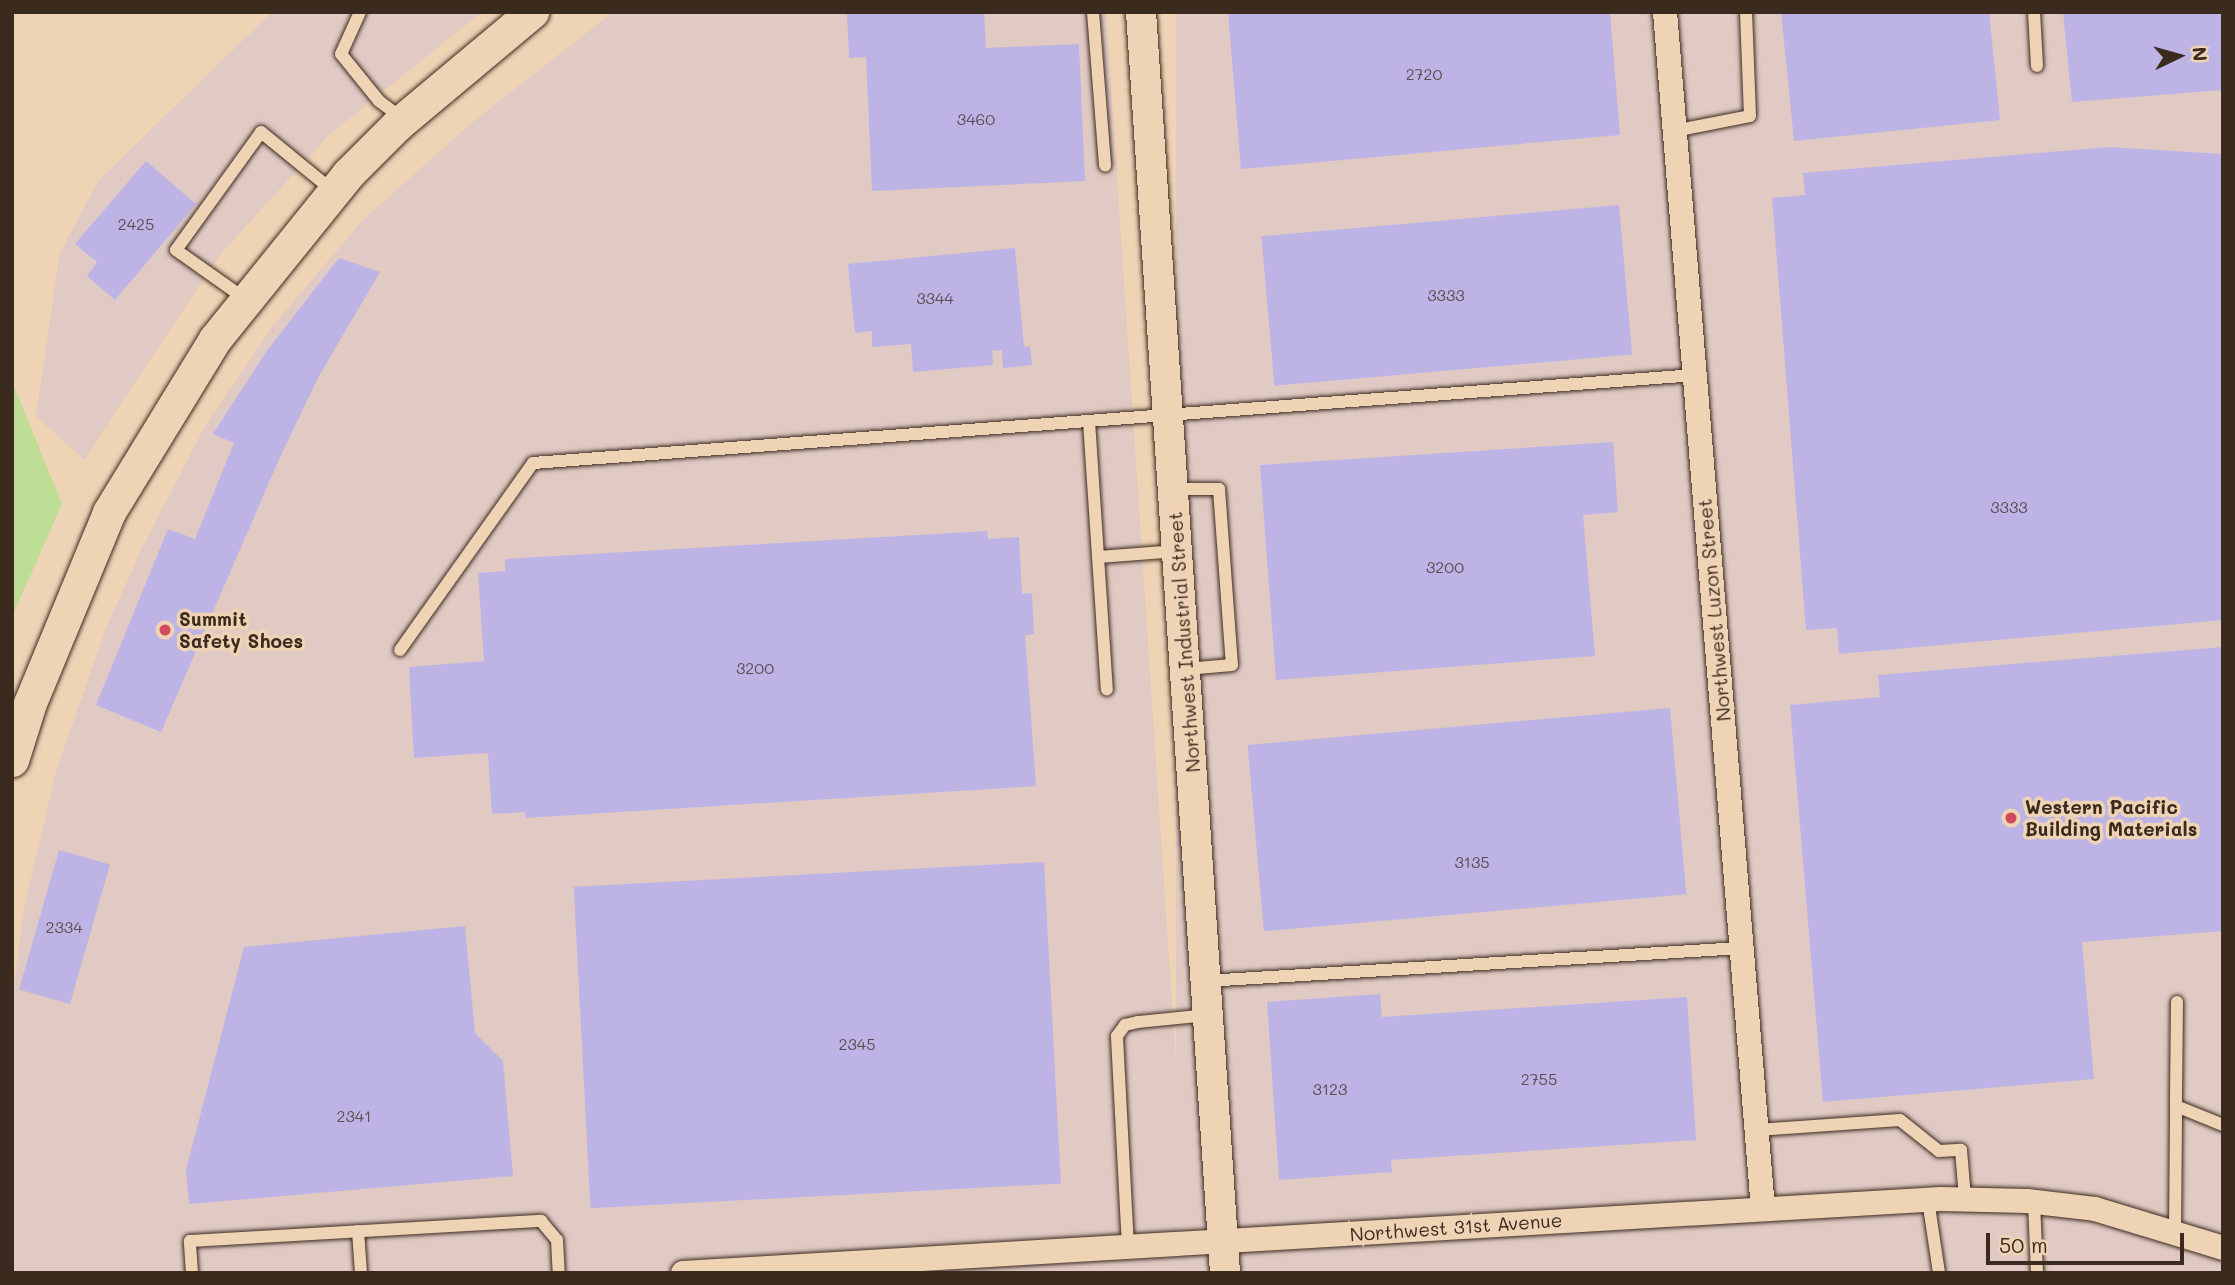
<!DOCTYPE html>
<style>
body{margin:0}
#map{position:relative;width:2235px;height:1285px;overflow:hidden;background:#efd3b5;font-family:Mali,sans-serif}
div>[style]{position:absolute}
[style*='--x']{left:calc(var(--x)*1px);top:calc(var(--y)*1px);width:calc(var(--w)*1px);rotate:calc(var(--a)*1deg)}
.built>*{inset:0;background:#e0cac3;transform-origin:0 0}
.green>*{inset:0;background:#bede96}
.building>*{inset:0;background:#bdb4e5;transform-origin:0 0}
.roads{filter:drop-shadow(0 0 2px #3b2a1e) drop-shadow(0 0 2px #3b2a1e)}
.service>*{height:12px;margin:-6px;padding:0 6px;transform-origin:6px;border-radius:6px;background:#efd3b5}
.minor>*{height:24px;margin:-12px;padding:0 12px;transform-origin:12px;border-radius:12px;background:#efd3b5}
.tertiary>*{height:30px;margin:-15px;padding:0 15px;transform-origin:15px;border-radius:15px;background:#efd3b5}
.secondary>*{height:33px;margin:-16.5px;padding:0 16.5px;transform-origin:16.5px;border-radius:16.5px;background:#efd3b5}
.dots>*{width:19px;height:19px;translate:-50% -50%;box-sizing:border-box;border:4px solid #efd3b5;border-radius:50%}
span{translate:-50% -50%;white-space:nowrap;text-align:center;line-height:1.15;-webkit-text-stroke:7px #efd3b5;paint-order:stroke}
.number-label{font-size:16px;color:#5c4c50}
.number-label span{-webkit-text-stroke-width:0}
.street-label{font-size:19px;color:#3b2a1e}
.poi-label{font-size:19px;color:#3b2a1e;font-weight:700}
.left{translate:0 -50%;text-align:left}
.frame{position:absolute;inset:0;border:14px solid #3b2a1e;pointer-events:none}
.north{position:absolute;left:2144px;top:21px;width:70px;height:70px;-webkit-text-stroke:5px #efd3b5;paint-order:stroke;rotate:85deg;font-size:19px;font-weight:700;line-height:28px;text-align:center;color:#3b2a1e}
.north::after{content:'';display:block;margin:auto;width:24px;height:32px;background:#3b2a1e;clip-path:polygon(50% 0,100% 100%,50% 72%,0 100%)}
.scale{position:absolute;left:1986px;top:1233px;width:198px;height:32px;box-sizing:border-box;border:4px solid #3b2a1e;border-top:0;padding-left:9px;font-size:21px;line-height:24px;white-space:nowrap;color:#3b2a1e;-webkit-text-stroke:5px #efd3b5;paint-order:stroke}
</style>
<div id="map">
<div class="built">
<i style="clip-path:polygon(272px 12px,482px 12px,330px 134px,220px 255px,84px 460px,36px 416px,60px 252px,99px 180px)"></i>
<i style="clip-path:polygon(613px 12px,1106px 12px,1190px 1273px,12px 1273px,12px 999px,25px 903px,56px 772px,106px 628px,143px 546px,204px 428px,271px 328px,362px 221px,469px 125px)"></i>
<i style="left:1176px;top:12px;width:1047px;height:1264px"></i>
</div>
<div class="green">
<i style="clip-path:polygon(12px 381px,62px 504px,12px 617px)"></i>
</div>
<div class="building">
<i style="clip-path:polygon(847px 12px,984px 12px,986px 48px,1079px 44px,1085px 181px,872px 191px,866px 57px,849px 58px)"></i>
<i style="clip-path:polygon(1228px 12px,1610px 12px,1620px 135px,1241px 169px)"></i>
<i style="clip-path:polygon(1781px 12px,1989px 12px,2000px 120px,1794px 141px)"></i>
<i style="clip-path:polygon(2063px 12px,2223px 12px,2223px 90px,2072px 102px)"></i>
<i style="clip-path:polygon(2109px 147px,2223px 154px,2223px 620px,1839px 654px,1837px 628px,1806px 630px,1772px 198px,1805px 195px,1803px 173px)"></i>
<i style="clip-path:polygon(146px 161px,196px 204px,115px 300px,87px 276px,97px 262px,75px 244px)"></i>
<i style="left:1619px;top:205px;width:150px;height:359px;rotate:85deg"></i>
<i style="clip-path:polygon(1015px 248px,1024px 347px,1030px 346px,1032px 365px,1003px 368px,1002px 350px,992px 351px,993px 365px,913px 372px,911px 344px,872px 347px,872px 331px,855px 333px,848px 264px)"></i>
<i style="clip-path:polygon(339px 258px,380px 272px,319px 376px,280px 457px,161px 732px,96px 705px,168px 529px,195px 539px,234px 443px,213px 434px,266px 352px)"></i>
<i style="clip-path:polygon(1613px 442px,1618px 512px,1583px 515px,1595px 656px,1276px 680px,1260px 465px)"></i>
<i style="clip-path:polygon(987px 531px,988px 539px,1019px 537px,1022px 594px,1032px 593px,1034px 634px,1025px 635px,1036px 786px,525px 818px,525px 812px,492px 814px,488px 753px,414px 758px,409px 667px,484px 661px,478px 573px,505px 571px,505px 559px)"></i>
<i style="clip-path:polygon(2223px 647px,2223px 931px,2082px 942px,2094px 1079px,1823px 1102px,1790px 705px,1880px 697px,1878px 675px)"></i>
<i style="left:1670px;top:708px;width:187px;height:424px;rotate:85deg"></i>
<i style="left:59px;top:850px;width:53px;height:145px;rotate:16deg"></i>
<i style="left:1044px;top:862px;width:322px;height:471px;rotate:87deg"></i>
<i style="clip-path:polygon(465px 926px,475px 1033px,503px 1061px,513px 1176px,189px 1204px,186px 1170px,244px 947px)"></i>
<i style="clip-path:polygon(1380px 994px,1382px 1017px,1687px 997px,1696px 1140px,1391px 1160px,1392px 1172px,1279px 1180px,1267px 1002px)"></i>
</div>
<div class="roads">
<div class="service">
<i style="--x:360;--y:12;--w:46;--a:114.3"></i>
<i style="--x:341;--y:54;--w:60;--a:51"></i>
<i style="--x:379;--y:101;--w:30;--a:37"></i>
<i style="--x:1093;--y:12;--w:154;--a:85.5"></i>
<i style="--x:2034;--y:12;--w:54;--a:86.8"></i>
<i style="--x:1674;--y:131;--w:77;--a:-11.2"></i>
<i style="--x:1750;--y:116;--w:104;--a:-92.2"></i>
<i style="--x:244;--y:298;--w:83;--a:-144.8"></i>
<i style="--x:176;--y:250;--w:145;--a:-54.2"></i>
<i style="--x:261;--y:132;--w:93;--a:39.3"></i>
<i style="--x:1089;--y:421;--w:269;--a:86.2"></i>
<i style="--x:1174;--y:489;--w:45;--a:0"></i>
<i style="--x:1219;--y:489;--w:176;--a:85.8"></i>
<i style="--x:1232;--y:665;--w:46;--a:175"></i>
<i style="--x:1098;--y:557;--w:80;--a:-4.3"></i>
<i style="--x:400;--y:650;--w:229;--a:-54.6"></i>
<i style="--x:533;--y:463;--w:1164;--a:-4.33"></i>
<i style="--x:1206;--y:981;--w:536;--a:-3.53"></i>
<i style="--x:2177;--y:1002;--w:104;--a:90.6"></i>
<i style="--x:2176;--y:1106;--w:51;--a:22"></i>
<i style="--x:1757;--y:1130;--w:143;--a:-4"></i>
<i style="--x:1900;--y:1120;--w:50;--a:38.5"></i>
<i style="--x:1939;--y:1151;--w:22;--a:-3"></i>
<i style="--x:1961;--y:1150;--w:49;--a:85.3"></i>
<i style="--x:1928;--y:1200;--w:74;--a:81.4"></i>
<i style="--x:2034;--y:1202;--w:71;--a:87.6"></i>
<i style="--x:358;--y:1231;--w:42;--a:85.9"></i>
<i style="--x:2175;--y:1231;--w:125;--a:-89.5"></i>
<i style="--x:1128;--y:1247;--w:211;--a:-93"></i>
<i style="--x:1117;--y:1036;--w:14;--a:-54"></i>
<i style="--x:1125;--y:1025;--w:13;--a:-13"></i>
<i style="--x:1138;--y:1022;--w:69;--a:-5.8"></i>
<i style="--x:192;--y:1273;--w:32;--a:-94"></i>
<i style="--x:190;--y:1241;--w:352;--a:-3.3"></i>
<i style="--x:541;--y:1221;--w:25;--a:50"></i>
<i style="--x:557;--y:1240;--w:33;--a:87"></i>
</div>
<div class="minor">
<i style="--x:1665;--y:12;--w:1200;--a:85.32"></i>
<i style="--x:683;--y:1273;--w:1260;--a:-3.37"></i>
<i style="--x:1941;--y:1199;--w:86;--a:1.3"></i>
<i style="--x:2027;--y:1201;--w:68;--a:6.7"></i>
<i style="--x:2095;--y:1209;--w:134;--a:16.9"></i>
</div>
<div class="tertiary">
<i style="--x:1141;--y:12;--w:1264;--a:86.19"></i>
</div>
<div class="secondary">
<i style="--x:12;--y:760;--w:60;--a:-72.5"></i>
<i style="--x:30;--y:703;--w:207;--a:-67.5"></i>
<i style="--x:109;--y:512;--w:203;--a:-58.5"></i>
<i style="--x:215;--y:339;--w:212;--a:-51.1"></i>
<i style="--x:348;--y:174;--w:71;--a:-45"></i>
<i style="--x:398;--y:124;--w:175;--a:-39.9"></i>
</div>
</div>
<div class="dots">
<i style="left:165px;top:630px;background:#d1495b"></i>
<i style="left:2011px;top:818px;background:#d1495b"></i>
</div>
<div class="number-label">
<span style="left:1424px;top:74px">2720</span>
<span style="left:976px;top:119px">3460</span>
<span style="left:136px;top:224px">2425</span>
<span style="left:1446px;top:295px">3333</span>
<span style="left:935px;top:298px">3344</span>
<span style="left:2009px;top:507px">3333</span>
<span style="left:1445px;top:567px">3200</span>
<span style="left:755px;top:668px">3200</span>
<span style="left:1472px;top:862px">3135</span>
<span style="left:64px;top:927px">2334</span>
<span style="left:857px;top:1044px">2345</span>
<span style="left:1539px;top:1079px">2755</span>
<span style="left:1330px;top:1089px">3123</span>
<span style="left:354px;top:1116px">2341</span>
</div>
<div class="street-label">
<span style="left:1714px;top:610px;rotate:-95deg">Northwest Luzon Street</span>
<span style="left:1184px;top:642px;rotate:-94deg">Northwest Industrial Street</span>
<span style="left:1456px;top:1227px;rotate:-4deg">Northwest 31st Avenue</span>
</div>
<div class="poi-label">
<span class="left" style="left:179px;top:630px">Summit<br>Safety Shoes</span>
<span class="left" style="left:2025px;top:818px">Western Pacific<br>Building Materials</span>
</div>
<div class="frame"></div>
<div class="north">N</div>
<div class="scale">50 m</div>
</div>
